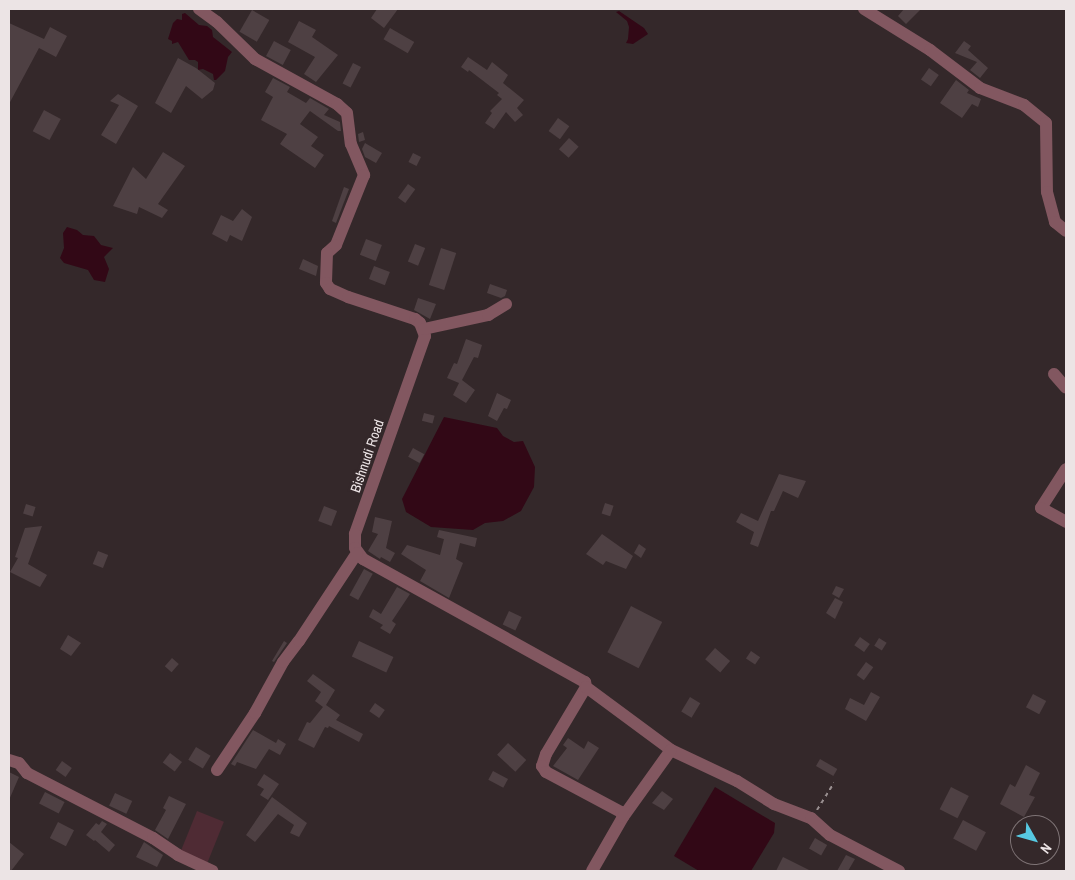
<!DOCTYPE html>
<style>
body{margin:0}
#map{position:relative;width:1075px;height:880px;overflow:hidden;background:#34282a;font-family:"Archivo Narrow",sans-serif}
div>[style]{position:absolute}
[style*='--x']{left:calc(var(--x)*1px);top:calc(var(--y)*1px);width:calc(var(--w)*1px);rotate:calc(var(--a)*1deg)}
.green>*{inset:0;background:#4f2b34;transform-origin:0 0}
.water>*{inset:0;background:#320816}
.building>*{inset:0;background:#4e4043;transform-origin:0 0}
.path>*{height:2px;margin-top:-1px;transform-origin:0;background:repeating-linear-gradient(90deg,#998f90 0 4px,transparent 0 8px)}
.minor>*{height:12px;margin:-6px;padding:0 6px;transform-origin:6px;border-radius:6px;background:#825760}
.tertiary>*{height:12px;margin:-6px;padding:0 6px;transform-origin:6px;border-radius:6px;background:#825760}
span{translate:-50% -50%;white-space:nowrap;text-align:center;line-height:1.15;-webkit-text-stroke:5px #34282a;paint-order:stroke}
.street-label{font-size:14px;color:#ece4e5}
.frame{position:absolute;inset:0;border:10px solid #ece4e5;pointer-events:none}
.north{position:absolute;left:1010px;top:815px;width:50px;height:50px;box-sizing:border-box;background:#34282a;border:1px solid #7e7375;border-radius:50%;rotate:128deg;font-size:14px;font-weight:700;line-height:20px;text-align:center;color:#ece4e5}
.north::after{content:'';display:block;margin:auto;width:18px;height:22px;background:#57c9e2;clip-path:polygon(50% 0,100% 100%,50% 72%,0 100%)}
</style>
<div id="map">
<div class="green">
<i style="left:197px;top:811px;width:29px;height:44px;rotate:22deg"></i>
</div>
<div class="water">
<i style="clip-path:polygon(619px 11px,644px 28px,648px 34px,633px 44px,626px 43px,628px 39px,629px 27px,627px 21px,616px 12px)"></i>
<i style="clip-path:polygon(185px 13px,199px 25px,207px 26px,212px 30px,213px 37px,232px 52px,228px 57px,225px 71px,216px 80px,214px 80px,213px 74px,203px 69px,198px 70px,198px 62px,195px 60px,189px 60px,178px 42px,172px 44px,172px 41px,168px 39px,173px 23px,177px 19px,182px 20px,182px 14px)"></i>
<i style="clip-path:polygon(67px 227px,77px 230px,83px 235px,94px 236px,101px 245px,113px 248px,104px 257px,109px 269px,105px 282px,94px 280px,88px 270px,64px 263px,60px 258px,64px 248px,63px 233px)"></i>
<i style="clip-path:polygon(444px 417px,497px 428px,503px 436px,514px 442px,523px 441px,535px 467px,534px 487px,521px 511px,503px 521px,485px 523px,473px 530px,431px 527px,406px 512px,402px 499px)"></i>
<i style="clip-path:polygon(715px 787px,775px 823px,774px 833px,751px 871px,699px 871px,674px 856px)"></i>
</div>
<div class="building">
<i style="clip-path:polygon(377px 9px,398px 9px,384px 28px,371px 18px)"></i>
<i style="clip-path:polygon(904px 9px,921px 9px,906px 24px,898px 16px)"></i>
<i style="left:252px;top:10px;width:20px;height:25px;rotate:30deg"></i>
<i style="clip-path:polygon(299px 21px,316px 30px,312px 37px,338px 55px,316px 82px,304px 74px,315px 57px,288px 42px)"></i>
<i style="clip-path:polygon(9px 23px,44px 39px,50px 27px,67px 36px,56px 57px,39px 48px,9px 104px)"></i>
<i style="left:390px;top:28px;width:28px;height:13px;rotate:30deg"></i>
<i style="left:274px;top:41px;width:19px;height:17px;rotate:28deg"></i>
<i style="clip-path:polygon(964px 41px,971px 46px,968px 50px,988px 68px,980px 78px,970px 70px,977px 62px,955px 53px)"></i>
<i style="clip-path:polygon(468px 57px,487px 70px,492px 62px,508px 75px,503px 83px,524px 100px,517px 108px,523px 115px,515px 122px,506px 112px,494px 129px,485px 123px,492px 113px,490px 111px,502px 99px,497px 95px,499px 93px,469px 70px,468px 72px,461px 67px)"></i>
<i style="clip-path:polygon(178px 58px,196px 68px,215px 83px,213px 90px,202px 99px,186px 86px,171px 113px,155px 103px)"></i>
<i style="left:353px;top:63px;width:9px;height:23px;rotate:27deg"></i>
<i style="left:929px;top:68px;width:12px;height:14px;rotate:35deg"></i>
<i style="clip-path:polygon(273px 78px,290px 87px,287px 92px,306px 103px,310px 98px,329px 109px,324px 115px,340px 122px,341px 131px,338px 131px,310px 111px,300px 124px,318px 137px,311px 146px,324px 155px,315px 168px,280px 144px,287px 134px,261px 120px,273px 97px,265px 92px)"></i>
<i style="clip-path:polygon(956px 80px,969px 90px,967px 93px,981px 99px,978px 107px,972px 104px,962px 118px,940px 103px)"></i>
<i style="clip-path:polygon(118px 94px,138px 106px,116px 144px,101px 135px,119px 105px,110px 101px)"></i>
<i style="left:44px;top:110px;width:19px;height:24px;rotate:28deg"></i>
<i style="left:558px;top:118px;width:14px;height:16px;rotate:36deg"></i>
<i style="clip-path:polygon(363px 132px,365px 140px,359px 142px,358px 134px)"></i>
<i style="left:569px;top:138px;width:13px;height:15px;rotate:42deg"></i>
<i style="clip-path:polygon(365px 143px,382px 153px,376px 163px,365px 157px,362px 149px)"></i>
<i style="clip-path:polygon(163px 152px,185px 166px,158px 204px,168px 210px,162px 218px,139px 207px,137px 214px,113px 206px,133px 167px,146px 179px)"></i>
<i style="left:413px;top:153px;width:9px;height:10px;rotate:27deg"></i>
<i style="left:408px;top:184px;width:9px;height:17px;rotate:36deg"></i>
<i style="clip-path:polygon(344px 187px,349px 189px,336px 223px,332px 221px)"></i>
<i style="clip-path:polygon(242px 209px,252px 217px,242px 241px,230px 235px,227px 242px,212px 234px,221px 215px,233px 221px)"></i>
<i style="left:366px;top:239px;width:17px;height:17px;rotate:21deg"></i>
<i style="left:415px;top:244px;width:11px;height:19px;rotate:22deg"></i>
<i style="left:441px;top:248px;width:16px;height:39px;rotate:18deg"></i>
<i style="clip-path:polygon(303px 259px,318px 266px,316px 276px,299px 269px)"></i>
<i style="left:374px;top:266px;width:17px;height:14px;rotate:21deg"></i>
<i style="clip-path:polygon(490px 284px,507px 290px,505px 296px,501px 298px,487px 293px)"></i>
<i style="clip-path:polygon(418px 298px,436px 304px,430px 319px,414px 310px)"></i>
<i style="clip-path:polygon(466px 339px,482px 345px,478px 358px,474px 357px,462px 380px,475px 390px,466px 403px,453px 395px,459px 383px,447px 378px,454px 363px,457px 364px)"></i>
<i style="clip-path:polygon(497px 393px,511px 400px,507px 409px,504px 408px,497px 421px,488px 416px)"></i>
<i style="left:424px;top:413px;width:11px;height:8px;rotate:15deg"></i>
<i style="left:413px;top:448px;width:13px;height:10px;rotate:29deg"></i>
<i style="clip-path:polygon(779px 474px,806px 481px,798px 498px,783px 491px,774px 511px,771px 511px,758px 547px,750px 544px,754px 532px,736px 522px,741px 513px,758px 521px)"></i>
<i style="left:605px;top:503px;width:9px;height:11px;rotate:18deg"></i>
<i style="left:26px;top:504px;width:10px;height:10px;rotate:17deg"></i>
<i style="left:324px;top:506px;width:14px;height:16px;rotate:21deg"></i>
<i style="clip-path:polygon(375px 517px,392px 521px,386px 548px,395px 553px,390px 562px,381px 557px,380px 559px,368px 551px,378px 534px,372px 532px)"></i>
<i style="clip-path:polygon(42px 526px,28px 564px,47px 575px,40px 587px,10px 572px,18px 558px,15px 557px,25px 528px)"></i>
<i style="clip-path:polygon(439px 530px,477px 538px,475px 547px,460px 543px,456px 559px,463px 563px,449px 598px,420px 581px,426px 570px,401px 554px,407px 545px,440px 555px,444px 539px,450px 541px,437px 537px)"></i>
<i style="clip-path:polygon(602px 534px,633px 556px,626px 569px,606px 561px,603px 565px,586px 554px)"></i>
<i style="clip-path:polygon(639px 544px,646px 549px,641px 558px,634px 553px)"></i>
<i style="left:98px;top:551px;width:11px;height:14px;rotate:22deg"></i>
<i style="left:364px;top:569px;width:10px;height:30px;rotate:29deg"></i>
<i style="clip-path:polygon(836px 586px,844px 589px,839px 598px,832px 594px)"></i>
<i style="clip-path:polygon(397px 587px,410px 594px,392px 621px,396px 624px,390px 634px,380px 628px,383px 625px,369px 617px,373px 609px,381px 614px)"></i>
<i style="clip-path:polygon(835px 598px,843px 602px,835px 619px,826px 613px)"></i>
<i style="left:631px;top:606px;width:35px;height:52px;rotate:27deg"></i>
<i style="left:509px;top:611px;width:14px;height:15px;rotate:25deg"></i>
<i style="clip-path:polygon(68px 635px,81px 643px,71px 656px,60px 649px)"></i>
<i style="left:860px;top:637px;width:12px;height:10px;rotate:35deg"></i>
<i style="left:879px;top:638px;width:9px;height:9px;rotate:32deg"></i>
<i style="clip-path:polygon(284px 641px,287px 643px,274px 662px,272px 661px)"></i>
<i style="left:359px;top:641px;width:38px;height:17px;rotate:25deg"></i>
<i style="left:715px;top:648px;width:20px;height:15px;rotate:41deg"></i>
<i style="left:751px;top:651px;width:11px;height:9px;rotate:34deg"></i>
<i style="left:172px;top:658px;width:9px;height:11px;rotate:41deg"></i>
<i style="left:866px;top:662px;width:9px;height:16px;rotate:36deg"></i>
<i style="clip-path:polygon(313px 674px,335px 690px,326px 705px,340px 715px,336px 720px,363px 734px,359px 742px,329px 726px,328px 728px,325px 727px,314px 748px,298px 740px,307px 722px,310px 723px,323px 707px,315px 701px,321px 692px,307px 681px)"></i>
<i style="clip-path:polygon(871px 692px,880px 697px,866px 721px,845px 709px,850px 698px,864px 705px)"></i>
<i style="left:1033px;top:694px;width:15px;height:15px;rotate:28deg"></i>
<i style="left:690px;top:697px;width:12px;height:17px;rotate:31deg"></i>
<i style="left:375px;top:703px;width:12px;height:10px;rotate:35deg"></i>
<i style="clip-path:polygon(253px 730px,276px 743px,278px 739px,286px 744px,280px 755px,269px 749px,256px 769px,237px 762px,235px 766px,231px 764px)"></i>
<i style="clip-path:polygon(568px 738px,584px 749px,588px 741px,599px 748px,578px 780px,553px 766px,567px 748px,563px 745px)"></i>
<i style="left:508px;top:743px;width:25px;height:16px;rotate:43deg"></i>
<i style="left:196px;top:747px;width:17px;height:15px;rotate:31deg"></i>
<i style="left:170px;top:753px;width:15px;height:12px;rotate:37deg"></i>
<i style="left:820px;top:759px;width:20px;height:8px;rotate:30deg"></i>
<i style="left:62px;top:761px;width:12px;height:11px;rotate:35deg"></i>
<i style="clip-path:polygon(1026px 765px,1040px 773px,1029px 795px,1035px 797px,1024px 817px,1000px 804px,1010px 784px,1015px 787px)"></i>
<i style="left:493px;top:771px;width:17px;height:10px;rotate:28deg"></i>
<i style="clip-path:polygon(9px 772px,19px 777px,9px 800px)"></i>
<i style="clip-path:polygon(264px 774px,279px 784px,268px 800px,260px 795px,264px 789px,257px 785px)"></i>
<i style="left:951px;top:787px;width:20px;height:25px;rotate:27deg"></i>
<i style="clip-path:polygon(662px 791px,673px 799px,664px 810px,652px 803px)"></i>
<i style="left:45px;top:792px;width:22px;height:13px;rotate:27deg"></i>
<i style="left:115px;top:793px;width:19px;height:14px;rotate:25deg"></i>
<i style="clip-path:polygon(169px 796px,186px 804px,168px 839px,155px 830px,166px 810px,163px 808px)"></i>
<i style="clip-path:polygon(272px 797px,307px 823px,299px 837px,290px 833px,294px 825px,278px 814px,255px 842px,246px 835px)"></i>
<i style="left:963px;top:820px;width:26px;height:21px;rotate:28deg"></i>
<i style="clip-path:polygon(102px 821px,107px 824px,101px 832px,115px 845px,109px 852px,95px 840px,94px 841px,86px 835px,96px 823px,99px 825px)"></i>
<i style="left:58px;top:822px;width:18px;height:18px;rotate:27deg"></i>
<i style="left:815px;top:838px;width:14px;height:12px;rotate:30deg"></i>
<i style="clip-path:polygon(9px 842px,24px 854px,11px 871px,9px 871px)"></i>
<i style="clip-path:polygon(144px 842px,163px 855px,157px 867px,136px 857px)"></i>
<i style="clip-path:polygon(846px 855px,855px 859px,848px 871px,837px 871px)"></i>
<i style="clip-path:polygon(783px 857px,811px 871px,776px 871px)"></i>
</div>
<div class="path">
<i style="--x:817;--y:810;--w:32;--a:-58"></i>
</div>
<div class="minor">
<i style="--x:199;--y:9;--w:22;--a:36"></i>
<i style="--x:217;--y:22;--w:53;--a:44.2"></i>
<i style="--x:255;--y:59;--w:94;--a:28.8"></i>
<i style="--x:337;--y:104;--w:13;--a:42"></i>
<i style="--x:347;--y:113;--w:31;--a:83"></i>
<i style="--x:351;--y:144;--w:34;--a:67"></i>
<i style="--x:364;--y:175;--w:75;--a:111.8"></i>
<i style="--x:336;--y:245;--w:12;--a:138"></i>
<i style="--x:327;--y:253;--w:30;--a:92"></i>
<i style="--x:326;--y:283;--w:7;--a:56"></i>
<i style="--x:330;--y:289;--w:20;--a:24"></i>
<i style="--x:348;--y:297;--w:71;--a:18.2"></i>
<i style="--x:415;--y:319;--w:6;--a:39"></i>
<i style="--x:420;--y:323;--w:14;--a:69"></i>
<i style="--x:425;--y:336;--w:210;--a:109.5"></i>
<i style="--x:355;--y:534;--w:14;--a:90"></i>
<i style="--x:355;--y:548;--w:14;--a:54"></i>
<i style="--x:363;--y:559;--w:254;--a:29"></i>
<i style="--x:585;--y:682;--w:5;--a:79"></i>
<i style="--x:586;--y:687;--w:78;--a:120.8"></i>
<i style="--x:546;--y:754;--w:13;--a:108"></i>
<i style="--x:542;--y:766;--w:7;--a:56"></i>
<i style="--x:546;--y:772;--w:85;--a:28.1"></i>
<i style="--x:621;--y:812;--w:5;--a:68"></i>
<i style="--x:623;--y:817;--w:62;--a:119.9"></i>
<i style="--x:864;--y:9;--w:78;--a:31.8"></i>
<i style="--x:930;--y:50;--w:63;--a:37.2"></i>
<i style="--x:980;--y:88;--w:47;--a:21.1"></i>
<i style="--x:1024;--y:105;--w:28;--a:39"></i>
<i style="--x:1046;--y:123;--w:69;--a:89.2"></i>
<i style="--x:1047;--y:192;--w:31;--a:75"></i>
<i style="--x:1055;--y:222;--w:14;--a:39"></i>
<i style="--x:424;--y:329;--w:66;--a:-12.3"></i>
<i style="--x:488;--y:315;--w:21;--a:-31"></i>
<i style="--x:1054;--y:374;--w:18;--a:49"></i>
<i style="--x:1066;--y:469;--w:46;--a:122.7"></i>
<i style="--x:1041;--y:508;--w:29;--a:29"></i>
<i style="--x:586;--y:687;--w:106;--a:36.5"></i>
<i style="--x:671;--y:750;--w:73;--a:25.2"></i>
<i style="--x:737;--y:781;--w:44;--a:31.9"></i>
<i style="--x:774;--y:804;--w:40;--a:21"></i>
<i style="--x:811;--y:818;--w:25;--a:42"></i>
<i style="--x:830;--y:835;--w:78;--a:27.6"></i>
<i style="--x:217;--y:770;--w:69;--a:-56.3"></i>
<i style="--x:255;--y:713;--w:58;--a:-61.2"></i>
<i style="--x:283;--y:662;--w:26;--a:-53"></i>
<i style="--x:299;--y:641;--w:105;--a:-56.6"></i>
<i style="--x:623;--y:817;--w:82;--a:-54.4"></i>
</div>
<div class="tertiary">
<i style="--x:9;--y:760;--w:10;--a:17"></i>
<i style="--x:19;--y:763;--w:13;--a:51"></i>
<i style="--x:27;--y:773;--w:142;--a:27.3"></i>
<i style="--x:153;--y:838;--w:30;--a:34"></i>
<i style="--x:178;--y:855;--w:38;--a:25"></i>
</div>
<div class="street-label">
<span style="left:367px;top:456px;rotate:-71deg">Bishnudi Road</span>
</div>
<div class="frame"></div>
<div class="north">N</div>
</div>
